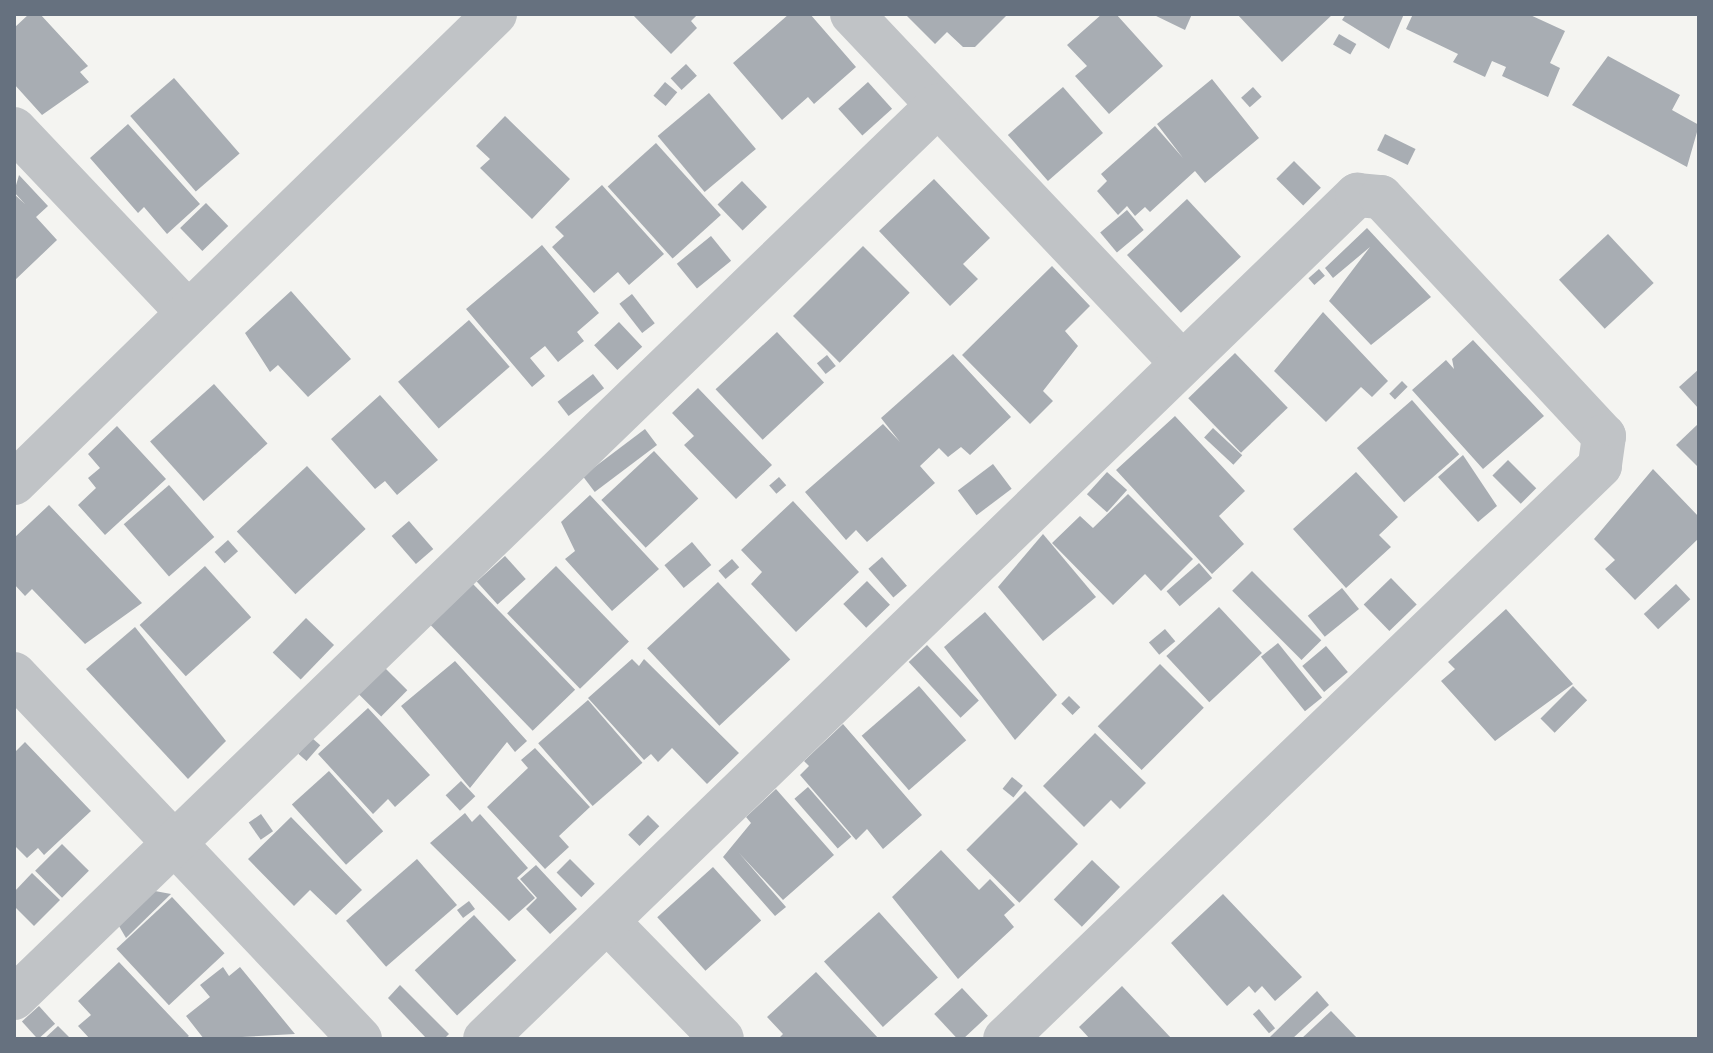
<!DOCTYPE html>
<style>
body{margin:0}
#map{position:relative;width:1713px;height:1053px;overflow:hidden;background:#f4f4f1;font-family:Poppins,sans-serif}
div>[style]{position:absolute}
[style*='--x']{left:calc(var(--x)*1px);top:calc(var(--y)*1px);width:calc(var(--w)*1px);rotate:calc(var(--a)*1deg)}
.building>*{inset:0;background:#a8adb3;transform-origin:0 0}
.minor>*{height:44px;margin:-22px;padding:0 22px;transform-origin:22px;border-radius:22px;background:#c0c3c6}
span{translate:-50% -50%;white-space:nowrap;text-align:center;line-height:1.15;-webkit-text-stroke:8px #fff;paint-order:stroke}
.frame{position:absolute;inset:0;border:16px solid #66717f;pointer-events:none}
</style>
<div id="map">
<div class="building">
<i style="clip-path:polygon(29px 14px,40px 14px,88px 66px,80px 72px,89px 82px,42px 115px,14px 84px,14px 28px)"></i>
<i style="clip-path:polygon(632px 14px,698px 14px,691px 21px,697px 28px,671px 54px)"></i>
<i style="clip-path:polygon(789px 14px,810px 14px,856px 67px,814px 104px,808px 97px,782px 120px,733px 63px)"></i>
<i style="clip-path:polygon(905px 14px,1008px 14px,975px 47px,963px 47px,947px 32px,935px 44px)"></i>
<i style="clip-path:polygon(1102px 14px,1116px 14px,1163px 66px,1109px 114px,1075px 76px,1087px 66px,1067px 45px)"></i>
<i style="clip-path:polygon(1152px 14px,1192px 14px,1185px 30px)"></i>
<i style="clip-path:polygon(1237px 14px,1333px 14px,1282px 62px)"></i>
<i style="clip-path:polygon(1346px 14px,1404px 14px,1389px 49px,1342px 20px)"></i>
<i style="clip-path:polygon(1413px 14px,1528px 14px,1565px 31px,1550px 63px,1560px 68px,1548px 97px,1502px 76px,1506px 67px,1492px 61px,1485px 77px,1453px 62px,1458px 54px,1406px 29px)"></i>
<i style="left:1339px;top:34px;width:20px;height:12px;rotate:30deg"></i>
<i style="clip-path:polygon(1608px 56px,1680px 95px,1672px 110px,1699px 125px,1687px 167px,1572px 105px)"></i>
<i style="left:686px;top:64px;width:16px;height:21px;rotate:47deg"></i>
<i style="left:174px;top:78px;width:100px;height:58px;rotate:49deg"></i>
<i style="clip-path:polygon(1212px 79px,1259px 138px,1205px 183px,1195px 171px,1150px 212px,1145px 207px,1135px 216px,1127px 206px,1118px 215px,1097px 191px,1107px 181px,1101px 174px,1155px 126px,1183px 158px,1157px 124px)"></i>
<i style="left:665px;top:82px;width:16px;height:18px;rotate:40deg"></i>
<i style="left:868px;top:82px;width:36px;height:40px;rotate:48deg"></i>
<i style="left:1063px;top:87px;width:61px;height:73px;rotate:49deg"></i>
<i style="left:1253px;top:87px;width:13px;height:16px;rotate:48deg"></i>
<i style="left:709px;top:93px;width:73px;height:67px;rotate:50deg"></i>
<i style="clip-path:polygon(505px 116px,570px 179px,532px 219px,480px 168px,490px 159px,476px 146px)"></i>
<i style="clip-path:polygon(128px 124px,200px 204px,167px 234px,144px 207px,138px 213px,90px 158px)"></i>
<i style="left:1385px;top:134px;width:34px;height:18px;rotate:26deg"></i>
<i style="left:656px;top:143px;width:97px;height:65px;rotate:48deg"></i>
<i style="left:1294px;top:161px;width:38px;height:25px;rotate:45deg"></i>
<i style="clip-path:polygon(19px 175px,48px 206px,36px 217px,57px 240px,14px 281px,14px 194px,25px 204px,14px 192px)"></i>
<i style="clip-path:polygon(934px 179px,990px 238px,963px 264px,978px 279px,950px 306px,879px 231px)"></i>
<i style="left:742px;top:181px;width:36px;height:34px;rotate:46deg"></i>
<i style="clip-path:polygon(602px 185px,664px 254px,629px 285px,618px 272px,594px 293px,552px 247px,564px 236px,555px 227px)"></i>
<i style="left:1187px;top:199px;width:79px;height:82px;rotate:47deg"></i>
<i style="left:206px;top:203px;width:32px;height:36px;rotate:46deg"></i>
<i style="left:1127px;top:210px;width:26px;height:35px;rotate:50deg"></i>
<i style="clip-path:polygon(1367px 228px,1431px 297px,1371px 345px,1329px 301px,1370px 247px,1333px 278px,1325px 268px)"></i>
<i style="left:1608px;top:234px;width:67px;height:67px;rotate:47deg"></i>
<i style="left:711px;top:236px;width:32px;height:44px;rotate:51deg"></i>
<i style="clip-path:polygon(542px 245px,599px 313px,577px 332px,584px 341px,558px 362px,545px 346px,530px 358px,545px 376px,532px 387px,466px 309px)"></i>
<i style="left:863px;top:246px;width:66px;height:99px;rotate:45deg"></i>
<i style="clip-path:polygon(1052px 266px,1090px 306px,1065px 331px,1078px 346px,1043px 391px,1053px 401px,1030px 424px,962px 355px)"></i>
<i style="left:1319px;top:269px;width:9px;height:14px;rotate:49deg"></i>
<i style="clip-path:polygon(291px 291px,351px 359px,308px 397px,278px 365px,270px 372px,245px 333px)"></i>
<i style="left:632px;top:294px;width:37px;height:16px;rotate:52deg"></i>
<i style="clip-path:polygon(1323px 312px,1388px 381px,1372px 397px,1361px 387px,1326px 422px,1274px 371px)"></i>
<i style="left:469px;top:320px;width:62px;height:94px;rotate:49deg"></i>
<i style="left:619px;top:322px;width:34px;height:34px;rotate:47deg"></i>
<i style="left:777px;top:332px;width:69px;height:84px;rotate:47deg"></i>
<i style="clip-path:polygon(1473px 340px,1544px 416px,1483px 469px,1412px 390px,1446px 360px,1454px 369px,1452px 359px)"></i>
<i style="left:1235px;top:353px;width:76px;height:65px;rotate:46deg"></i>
<i style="clip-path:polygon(953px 354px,1011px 417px,970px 455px,961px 447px,948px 457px,939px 448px,920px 466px,935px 483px,867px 542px,856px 530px,846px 540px,805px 492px,883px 424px,900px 442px,881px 418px)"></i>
<i style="left:827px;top:355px;width:14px;height:13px;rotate:51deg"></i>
<i style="clip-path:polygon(1699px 369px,1699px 409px,1679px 387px)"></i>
<i style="left:593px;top:374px;width:18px;height:45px;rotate:52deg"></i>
<i style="left:1402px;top:381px;width:8px;height:18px;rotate:45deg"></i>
<i style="left:214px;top:384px;width:80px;height:86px;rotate:48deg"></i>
<i style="clip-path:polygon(698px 388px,772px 465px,736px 499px,684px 445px,694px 436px,672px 413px)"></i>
<i style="clip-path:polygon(380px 395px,438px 460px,397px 495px,385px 481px,375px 489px,331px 439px)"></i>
<i style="left:1412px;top:400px;width:72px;height:73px;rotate:49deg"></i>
<i style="clip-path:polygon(1175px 416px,1245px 491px,1219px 516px,1244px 544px,1212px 574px,1116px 470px)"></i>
<i style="clip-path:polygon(1699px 423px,1699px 468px,1676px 445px)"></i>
<i style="clip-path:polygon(117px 426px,166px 479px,105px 535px,78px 505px,96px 488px,88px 478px,100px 468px,88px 454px)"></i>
<i style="left:1213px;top:428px;width:40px;height:13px;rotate:43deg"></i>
<i style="left:645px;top:429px;width:20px;height:78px;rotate:53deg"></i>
<i style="left:654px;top:451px;width:65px;height:72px;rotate:47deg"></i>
<i style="clip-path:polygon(1463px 455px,1497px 506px,1478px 522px,1438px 477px)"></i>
<i style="left:1508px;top:460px;width:40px;height:22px;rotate:45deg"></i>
<i style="left:993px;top:464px;width:31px;height:44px;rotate:53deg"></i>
<i style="left:307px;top:466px;width:86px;height:96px;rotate:47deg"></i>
<i style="clip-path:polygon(1653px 469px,1699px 517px,1699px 538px,1635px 600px,1605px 569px,1615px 560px,1594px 539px)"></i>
<i style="left:1107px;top:472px;width:27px;height:30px;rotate:42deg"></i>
<i style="clip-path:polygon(1356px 472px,1398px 517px,1379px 535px,1391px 547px,1346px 588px,1293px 529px)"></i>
<i style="left:779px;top:477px;width:11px;height:13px;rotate:49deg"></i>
<i style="left:169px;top:485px;width:69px;height:60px;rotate:49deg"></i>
<i style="clip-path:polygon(1128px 494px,1193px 559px,1161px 591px,1145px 574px,1113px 605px,1052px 543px,1080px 516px,1093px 528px)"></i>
<i style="clip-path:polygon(590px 495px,659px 569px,612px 611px,565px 559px,575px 551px,561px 522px)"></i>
<i style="clip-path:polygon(793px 501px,859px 572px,796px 632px,751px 584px,762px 572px,741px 550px)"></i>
<i style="clip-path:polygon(49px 505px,142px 603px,85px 644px,32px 589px,25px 596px,14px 584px,14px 538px)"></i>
<i style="left:409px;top:521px;width:37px;height:23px;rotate:49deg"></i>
<i style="clip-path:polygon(1043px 534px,1096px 597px,1043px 641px,998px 587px)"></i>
<i style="left:228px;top:540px;width:15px;height:18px;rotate:48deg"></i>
<i style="left:692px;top:542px;width:30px;height:36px;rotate:50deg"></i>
<i style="left:505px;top:556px;width:31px;height:38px;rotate:48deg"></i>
<i style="left:882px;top:557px;width:38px;height:18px;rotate:49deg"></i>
<i style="left:732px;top:559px;width:11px;height:18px;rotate:49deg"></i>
<i style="left:1199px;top:563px;width:20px;height:43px;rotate:49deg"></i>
<i style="left:205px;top:566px;width:69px;height:88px;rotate:48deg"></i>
<i style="left:556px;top:566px;width:105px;height:68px;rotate:46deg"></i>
<i style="left:1252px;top:571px;width:98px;height:28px;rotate:45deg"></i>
<i style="left:1391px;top:578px;width:37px;height:38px;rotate:46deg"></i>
<i style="left:867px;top:581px;width:33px;height:33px;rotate:46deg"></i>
<i style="left:718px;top:582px;width:106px;height:97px;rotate:47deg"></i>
<i style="left:473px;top:584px;width:147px;height:59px;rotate:46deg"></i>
<i style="left:1676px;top:584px;width:21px;height:44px;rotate:47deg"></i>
<i style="left:1342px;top:588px;width:27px;height:44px;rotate:51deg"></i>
<i style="left:1219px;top:607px;width:63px;height:72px;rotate:47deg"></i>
<i style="clip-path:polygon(1506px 609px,1573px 684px,1495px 741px,1441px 681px,1455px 669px,1448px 662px)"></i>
<i style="clip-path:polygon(985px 612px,1057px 695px,1015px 740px,944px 647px)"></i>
<i style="left:306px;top:618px;width:39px;height:48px;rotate:44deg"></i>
<i style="clip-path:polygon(135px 627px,226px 741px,188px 779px,86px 669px)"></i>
<i style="left:1165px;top:629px;width:16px;height:21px;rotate:50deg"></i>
<i style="left:1278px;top:643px;width:70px;height:22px;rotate:51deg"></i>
<i style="left:927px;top:645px;width:76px;height:25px;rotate:47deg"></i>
<i style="left:1326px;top:646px;width:34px;height:31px;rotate:50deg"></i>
<i style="clip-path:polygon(632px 659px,639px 666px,644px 659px,739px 753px,707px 784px,672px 748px,658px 762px,651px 754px,644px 760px,588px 698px)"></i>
<i style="clip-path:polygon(455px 661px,527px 741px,515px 752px,507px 742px,470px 788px,401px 706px)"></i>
<i style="left:1160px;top:664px;width:62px;height:88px;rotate:45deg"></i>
<i style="left:384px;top:667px;width:33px;height:37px;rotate:45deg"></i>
<i style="left:919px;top:686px;width:72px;height:76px;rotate:49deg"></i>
<i style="left:1573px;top:686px;width:20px;height:46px;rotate:45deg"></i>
<i style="left:1069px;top:696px;width:16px;height:11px;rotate:45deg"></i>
<i style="left:588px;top:700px;width:83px;height:66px;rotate:49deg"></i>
<i style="clip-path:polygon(368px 708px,430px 775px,395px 807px,388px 799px,373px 814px,318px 754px)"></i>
<i style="clip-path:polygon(843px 724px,922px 815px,883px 849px,867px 829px,856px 840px,800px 775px,809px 766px,804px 761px)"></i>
<i style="clip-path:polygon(1095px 733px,1146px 783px,1120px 809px,1111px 800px,1084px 827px,1043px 786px)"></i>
<i style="left:312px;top:738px;width:11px;height:21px;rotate:41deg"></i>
<i style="clip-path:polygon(25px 742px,91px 811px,44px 855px,38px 848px,27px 858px,14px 845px,14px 753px)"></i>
<i style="clip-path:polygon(535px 748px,590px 807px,559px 836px,569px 847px,545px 869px,487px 807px,528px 768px,521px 760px)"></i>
<i style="left:329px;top:771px;width:81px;height:50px;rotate:48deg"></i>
<i style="left:1012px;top:777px;width:14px;height:15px;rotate:39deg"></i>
<i style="left:461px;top:781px;width:21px;height:21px;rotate:47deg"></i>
<i style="left:808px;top:787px;width:66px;height:18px;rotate:49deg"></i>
<i style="clip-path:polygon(776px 789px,834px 855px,783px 900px,739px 853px,786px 907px,775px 916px,723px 857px,751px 823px,746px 817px)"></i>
<i style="left:1025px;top:791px;width:75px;height:83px;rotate:45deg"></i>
<i style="clip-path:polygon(465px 813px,472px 822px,480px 814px,528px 868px,517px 878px,535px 898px,509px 921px,430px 843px)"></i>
<i style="left:261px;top:814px;width:21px;height:15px;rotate:55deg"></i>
<i style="left:648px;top:815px;width:16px;height:28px;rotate:45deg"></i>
<i style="clip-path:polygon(291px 817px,362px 890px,336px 915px,310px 890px,294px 906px,248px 859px)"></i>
<i style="left:62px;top:844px;width:38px;height:38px;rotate:45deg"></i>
<i style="clip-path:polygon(941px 850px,979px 890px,990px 879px,1015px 905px,1004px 915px,1014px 927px,958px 979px,892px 897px)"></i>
<i style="left:417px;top:859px;width:61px;height:94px;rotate:49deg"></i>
<i style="left:570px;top:859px;width:35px;height:19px;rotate:45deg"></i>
<i style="left:1092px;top:860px;width:39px;height:55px;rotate:44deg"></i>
<i style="clip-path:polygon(536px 865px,577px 909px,550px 934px,526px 909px,537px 898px,520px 879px)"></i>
<i style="left:713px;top:867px;width:72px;height:75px;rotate:48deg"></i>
<i style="clip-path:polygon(32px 873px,60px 900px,34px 926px,14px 906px,14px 892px)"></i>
<i style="clip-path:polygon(155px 891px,171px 894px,126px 938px,119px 926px)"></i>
<i style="clip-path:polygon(1223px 894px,1302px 977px,1275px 1001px,1262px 986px,1255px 993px,1249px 986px,1227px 1006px,1171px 943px)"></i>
<i style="left:172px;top:897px;width:77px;height:76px;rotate:47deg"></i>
<i style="left:469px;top:901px;width:10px;height:15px;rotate:53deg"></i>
<i style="left:879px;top:912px;width:88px;height:74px;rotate:48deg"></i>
<i style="left:474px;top:915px;width:62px;height:81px;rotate:47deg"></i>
<i style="clip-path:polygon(119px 962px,189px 1036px,185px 1039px,90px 1039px,78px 1026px,91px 1015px,78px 1001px)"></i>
<i style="clip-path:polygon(223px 967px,229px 976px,240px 967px,295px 1034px,204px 1039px,186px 1016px,210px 997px,200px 985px)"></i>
<i style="clip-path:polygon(816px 972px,879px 1039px,778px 1039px,783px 1034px,767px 1017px)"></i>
<i style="clip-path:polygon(400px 985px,449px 1034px,444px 1039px,427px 1039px,388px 998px)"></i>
<i style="clip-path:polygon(1122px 986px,1172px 1039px,1090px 1039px,1079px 1027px)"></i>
<i style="left:962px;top:988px;width:38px;height:38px;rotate:47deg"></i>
<i style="clip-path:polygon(1317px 991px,1329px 1005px,1292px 1039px,1268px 1039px)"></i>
<i style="left:39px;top:1006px;width:24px;height:23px;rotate:48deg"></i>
<i style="left:1259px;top:1009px;width:25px;height:8px;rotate:50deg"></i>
<i style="clip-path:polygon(1331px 1011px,1358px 1039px,1301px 1039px)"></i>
<i style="clip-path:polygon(58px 1026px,71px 1039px,44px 1039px)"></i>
</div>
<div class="minor">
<i style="--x:852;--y:14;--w:479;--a:46.6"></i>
<i style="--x:14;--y:129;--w:250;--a:46.5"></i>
<i style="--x:14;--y:483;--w:672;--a:-44.28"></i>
<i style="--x:14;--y:674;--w:503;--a:46.53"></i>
<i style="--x:608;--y:922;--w:163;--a:45.7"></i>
<i style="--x:14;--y:998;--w:1284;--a:-44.02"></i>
<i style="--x:485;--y:1039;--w:1214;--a:-44.07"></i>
<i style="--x:1357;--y:195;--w:24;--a:5"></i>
<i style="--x:1381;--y:197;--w:327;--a:47"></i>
<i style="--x:1604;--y:436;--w:30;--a:98"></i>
<i style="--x:1600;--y:466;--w:826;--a:136.08"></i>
</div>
<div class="frame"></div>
</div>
